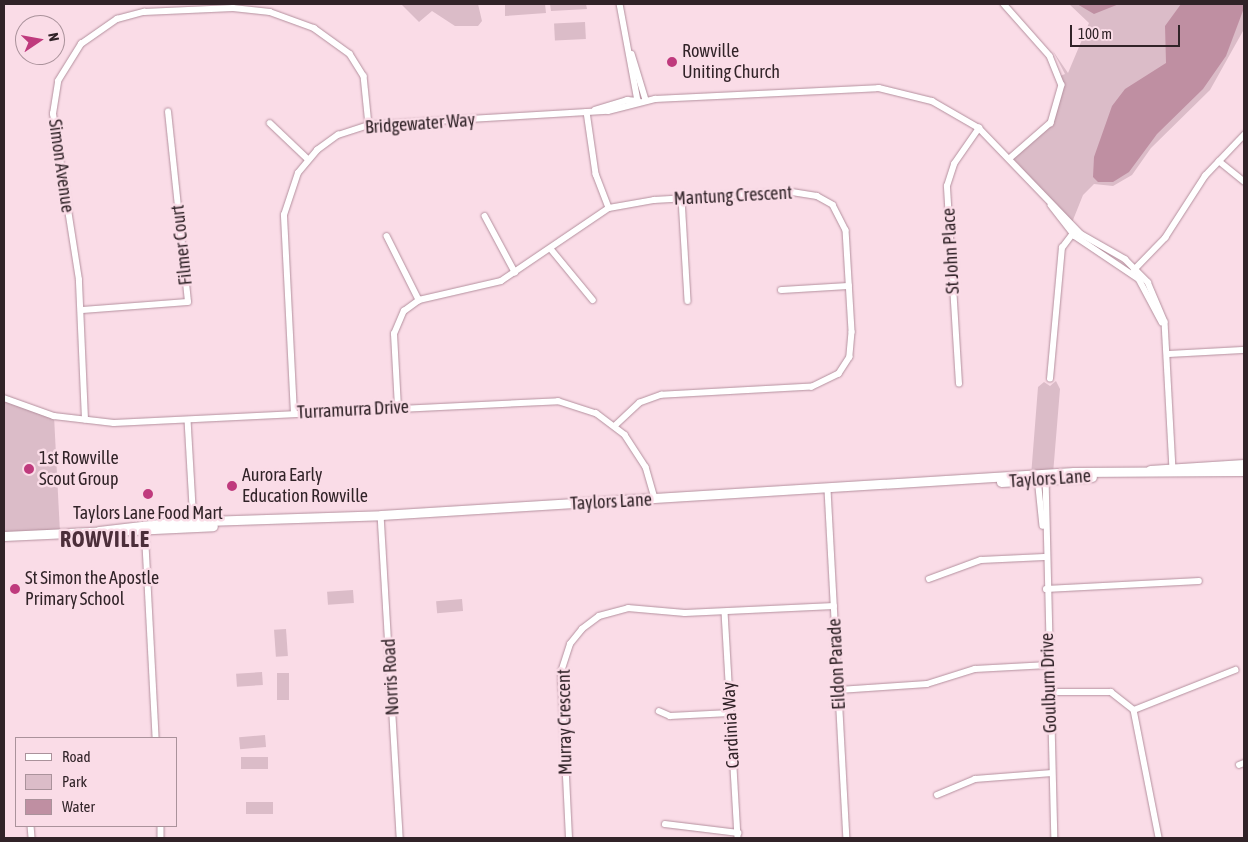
<!DOCTYPE html>
<style>
body{margin:0}
#map{position:relative;width:1248px;height:842px;overflow:hidden;background:#fadce7;font-family:"Asap Condensed",sans-serif}
div>[style]{position:absolute}
[style*='--x']{left:calc(var(--x)*1px);top:calc(var(--y)*1px);width:calc(var(--w)*1px);rotate:calc(var(--a)*1deg)}
.green>*{inset:0;background:#dbbcc8;transform-origin:0 0}
.water>*{inset:0;background:#bf8fa2}
.roads{filter:drop-shadow(0 0 1px #b4909e) drop-shadow(0 0 1px #b4909e)}
.street>*{height:5.5px;margin:-2.75px;padding:0 2.75px;transform-origin:2.75px;border-radius:2.75px;background:#fff}
.secondary>*{height:9px;margin:-4.5px;padding:0 4.5px;transform-origin:4.5px;border-radius:4.5px;background:#fff}
.dots>*{width:14px;height:14px;translate:-50% -50%;box-sizing:border-box;border:2px solid #fadce7;border-radius:50%}
span{translate:-50% -50%;white-space:nowrap;text-align:center;line-height:1.15;-webkit-text-stroke:5px #fadce7;paint-order:stroke}
.poi-label{font-size:18px;color:#312328}
.left{translate:0 -50%;text-align:left}
.street-label{font-size:18px;color:#312328}
.district-label{font-size:22px;color:#4c2e3a;font-weight:700;letter-spacing:1px}
.frame{position:absolute;inset:0;border:5px solid #312328;pointer-events:none}
.legend{position:absolute;left:15px;top:737px;width:162px;height:90px;box-sizing:border-box;background:#fadce7;border:1px solid #aa929b;margin:0;padding:6px 9px;list-style:none;font-size:15px;color:#312328}
.legend li{display:flex;align-items:center;gap:10px;height:25px}
.legend b{width:25px;border:1px solid #aa929b}
.north{position:absolute;left:15px;top:15px;width:50px;height:50px;box-sizing:border-box;background:#fadce7;border:1px solid #aa929b;border-radius:50%;rotate:78deg;font-size:14px;font-weight:700;line-height:20px;text-align:center;color:#312328}
.north::after{content:'';display:block;margin:auto;width:18px;height:22px;background:#bf3a7d;clip-path:polygon(50% 0,100% 100%,50% 72%,0 100%)}
.scale{position:absolute;left:1070px;top:25px;width:110px;height:22px;box-sizing:border-box;border:2px solid #312328;border-top:0;padding-left:6px;font-size:15px;line-height:18px;white-space:nowrap;color:#312328;-webkit-text-stroke:4px #fadce7;paint-order:stroke}
</style>
<div id="map">
<div class="green">
<i style="clip-path:polygon(401px 4px,478px 4px,482px 21px,478px 26px,455px 26px,432px 11px,419px 22px)"></i>
<i style="clip-path:polygon(505px 4px,545px 4px,546px 13px,505px 16px)"></i>
<i style="clip-path:polygon(550px 4px,586px 4px,587px 9px,551px 11px)"></i>
<i style="clip-path:polygon(1069px 4px,1244px 4px,1243px 31px,1210px 90px,1151px 148px,1132px 175px,1113px 186px,1094px 184px,1083px 195px,1071px 225px,1012px 157px,1042px 133px,1057px 111px,1060px 76px,1065px 74px,1053px 51px,1068px 73px,1089px 23px)"></i>
<i style="left:585px;top:22px;width:17px;height:31px;rotate:87deg"></i>
<i style="clip-path:polygon(1056px 381px,1060px 389px,1053px 474px,1031px 476px,1038px 387px,1044px 382px,1050px 386px)"></i>
<i style="clip-path:polygon(4px 398px,54px 416px,60px 533px,4px 536px)"></i>
<i style="left:353px;top:590px;width:13px;height:26px;rotate:86deg"></i>
<i style="left:462px;top:599px;width:12px;height:26px;rotate:85deg"></i>
<i style="left:286px;top:629px;width:27px;height:12px;rotate:86deg"></i>
<i style="left:262px;top:672px;width:13px;height:26px;rotate:86deg"></i>
<i style="left:277px;top:673px;width:12px;height:27px"></i>
<i style="left:265px;top:735px;width:12px;height:26px;rotate:85deg"></i>
<i style="left:268px;top:757px;width:12px;height:27px;rotate:90deg"></i>
<i style="left:273px;top:802px;width:12px;height:27px;rotate:90deg"></i>
</div>
<div class="water">
<i style="clip-path:polygon(1077px 4px,1119px 4px,1094px 14px)"></i>
<i style="clip-path:polygon(1181px 4px,1244px 4px,1244px 8px,1226px 56px,1203px 89px,1157px 134px,1129px 172px,1113px 182px,1098px 182px,1093px 177px,1094px 157px,1112px 106px,1125px 89px,1166px 63px,1165px 26px)"></i>
</div>
<div class="roads">
<div class="street">
<i style="--x:620;--y:4;--w:99;--a:79.5"></i>
<i style="--x:1004;--y:4;--w:69;--a:48.5"></i>
<i style="--x:1050;--y:56;--w:31;--a:68"></i>
<i style="--x:1062;--y:85;--w:40;--a:106"></i>
<i style="--x:1051;--y:123;--w:52;--a:138.9"></i>
<i style="--x:632;--y:54;--w:48;--a:73.1"></i>
<i style="--x:595;--y:110;--w:34;--a:-17"></i>
<i style="--x:627;--y:100;--w:11;--a:5"></i>
<i style="--x:587;--y:112;--w:63;--a:81.7"></i>
<i style="--x:596;--y:174;--w:36;--a:69"></i>
<i style="--x:270;--y:123;--w:52;--a:43.5"></i>
<i style="--x:1219;--y:161;--w:32;--a:39"></i>
<i style="--x:682;--y:199;--w:102;--a:86.6"></i>
<i style="--x:1051;--y:205;--w:39;--a:52"></i>
<i style="--x:1075;--y:236;--w:77;--a:33.9"></i>
<i style="--x:1139;--y:279;--w:49;--a:61.9"></i>
<i style="--x:485;--y:216;--w:64;--a:61.8"></i>
<i style="--x:387;--y:236;--w:72;--a:63.4"></i>
<i style="--x:551;--y:249;--w:66;--a:50.5"></i>
<i style="--x:1134;--y:270;--w:45;--a:-45.9"></i>
<i style="--x:1165;--y:238;--w:74;--a:-57.2"></i>
<i style="--x:1205;--y:176;--w:57;--a:-46.4"></i>
<i style="--x:781;--y:290;--w:68;--a:-3.4"></i>
<i style="--x:82;--y:310;--w:106;--a:-4.3"></i>
<i style="--x:188;--y:302;--w:191;--a:-96"></i>
<i style="--x:1167;--y:354;--w:77;--a:-3"></i>
<i style="--x:1050;--y:379;--w:132;--a:-84.8"></i>
<i style="--x:1062;--y:248;--w:21;--a:-53"></i>
<i style="--x:959;--y:384;--w:198;--a:-93.5"></i>
<i style="--x:947;--y:186;--w:23;--a:-72"></i>
<i style="--x:954;--y:164;--w:44;--a:-55.2"></i>
<i style="--x:4;--y:398;--w:53;--a:19.8"></i>
<i style="--x:54;--y:416;--w:60;--a:6.7"></i>
<i style="--x:114;--y:423;--w:445;--a:-2.8"></i>
<i style="--x:558;--y:401;--w:40;--a:18"></i>
<i style="--x:596;--y:413;--w:36;--a:37"></i>
<i style="--x:625;--y:435;--w:38;--a:57"></i>
<i style="--x:646;--y:467;--w:33;--a:74"></i>
<i style="--x:398;--y:408;--w:74;--a:-93.1"></i>
<i style="--x:394;--y:334;--w:25;--a:-67"></i>
<i style="--x:404;--y:311;--w:19;--a:-36"></i>
<i style="--x:419;--y:300;--w:84;--a:-13"></i>
<i style="--x:501;--y:281;--w:130;--a:-34.1"></i>
<i style="--x:609;--y:208;--w:46;--a:-10.1"></i>
<i style="--x:654;--y:200;--w:138;--a:-3.3"></i>
<i style="--x:792;--y:192;--w:25;--a:9"></i>
<i style="--x:817;--y:196;--w:18;--a:29"></i>
<i style="--x:833;--y:205;--w:28;--a:63"></i>
<i style="--x:846;--y:230;--w:102;--a:86.6"></i>
<i style="--x:852;--y:332;--w:25;--a:95"></i>
<i style="--x:850;--y:357;--w:20;--a:123"></i>
<i style="--x:839;--y:374;--w:30;--a:154"></i>
<i style="--x:812;--y:387;--w:150;--a:176.9"></i>
<i style="--x:662;--y:395;--w:23;--a:160"></i>
<i style="--x:640;--y:403;--w:34;--a:137"></i>
<i style="--x:294;--y:414;--w:199;--a:-92.9"></i>
<i style="--x:284;--y:215;--w:44;--a:-71.6"></i>
<i style="--x:298;--y:173;--w:30;--a:-50"></i>
<i style="--x:317;--y:150;--w:26;--a:-36"></i>
<i style="--x:338;--y:135;--w:33;--a:-18"></i>
<i style="--x:369;--y:125;--w:239;--a:-3.4"></i>
<i style="--x:608;--y:111;--w:49;--a:-14.3"></i>
<i style="--x:655;--y:99;--w:224;--a:-2.8"></i>
<i style="--x:879;--y:88;--w:55;--a:13.8"></i>
<i style="--x:932;--y:101;--w:54;--a:29.9"></i>
<i style="--x:979;--y:128;--w:147;--a:46.1"></i>
<i style="--x:1081;--y:234;--w:51;--a:29.6"></i>
<i style="--x:1125;--y:259;--w:33;--a:45"></i>
<i style="--x:1148;--y:282;--w:43;--a:67"></i>
<i style="--x:1165;--y:322;--w:149;--a:86.9"></i>
<i style="--x:85;--y:420;--w:140;--a:-92.5"></i>
<i style="--x:79;--y:280;--w:168;--a:-98.9"></i>
<i style="--x:53;--y:114;--w:33;--a:-81"></i>
<i style="--x:58;--y:81;--w:44;--a:-58.1"></i>
<i style="--x:81;--y:44;--w:44;--a:-34.8"></i>
<i style="--x:117;--y:19;--w:28;--a:-15"></i>
<i style="--x:144;--y:12;--w:89;--a:-2.6"></i>
<i style="--x:233;--y:8;--w:37;--a:6"></i>
<i style="--x:270;--y:12;--w:47;--a:20"></i>
<i style="--x:314;--y:28;--w:44;--a:35.8"></i>
<i style="--x:350;--y:54;--w:26;--a:58"></i>
<i style="--x:364;--y:76;--w:49;--a:84.2"></i>
<i style="--x:188;--y:420;--w:105;--a:86.7"></i>
<i style="--x:1046;--y:477;--w:361;--a:88.6"></i>
<i style="--x:1038;--y:478;--w:48;--a:84.1"></i>
<i style="--x:828;--y:490;--w:349;--a:86.9"></i>
<i style="--x:381;--y:515;--w:324;--a:86.6"></i>
<i style="--x:145;--y:526;--w:212;--a:87"></i>
<i style="--x:929;--y:579;--w:55;--a:-20.1"></i>
<i style="--x:981;--y:560;--w:63;--a:-2.7"></i>
<i style="--x:1046;--y:589;--w:153;--a:-3"></i>
<i style="--x:725;--y:612;--w:226;--a:86.7"></i>
<i style="--x:839;--y:690;--w:88;--a:-3.9"></i>
<i style="--x:927;--y:684;--w:50;--a:-17.4"></i>
<i style="--x:975;--y:669;--w:73;--a:-3.1"></i>
<i style="--x:1050;--y:692;--w:61;--a:0"></i>
<i style="--x:1111;--y:692;--w:29;--a:38"></i>
<i style="--x:1134;--y:710;--w:130;--a:78.9"></i>
<i style="--x:1134;--y:710;--w:109;--a:-21.6"></i>
<i style="--x:659;--y:711;--w:12;--a:24"></i>
<i style="--x:670;--y:716;--w:60;--a:-2.9"></i>
<i style="--x:1239;--y:765;--w:5;--a:-22"></i>
<i style="--x:937;--y:795;--w:41;--a:-22.8"></i>
<i style="--x:975;--y:779;--w:77;--a:-4.5"></i>
<i style="--x:665;--y:824;--w:74;--a:7"></i>
<i style="--x:31;--y:826;--w:12;--a:85"></i>
<i style="--x:161;--y:826;--w:12;--a:90"></i>
<i style="--x:569;--y:838;--w:166;--a:-92.8"></i>
<i style="--x:561;--y:672;--w:29;--a:-72"></i>
<i style="--x:570;--y:644;--w:19;--a:-51"></i>
<i style="--x:582;--y:629;--w:21;--a:-37"></i>
<i style="--x:599;--y:616;--w:30;--a:-15"></i>
<i style="--x:628;--y:608;--w:57;--a:5"></i>
<i style="--x:685;--y:613;--w:149;--a:-2.7"></i>
</div>
<div class="secondary">
<i style="--x:1150;--y:470;--w:94;--a:-3.7"></i>
<i style="--x:1001;--y:482;--w:91;--a:-3.1"></i>
<i style="--x:99;--y:531;--w:77;--a:-6.8"></i>
<i style="--x:175;--y:522;--w:206;--a:-1.9"></i>
<i style="--x:381;--y:515;--w:694;--a:-3.55"></i>
<i style="--x:1074;--y:472;--w:170;--a:-0.3"></i>
<i style="--x:4;--y:536;--w:209;--a:-2.7"></i>
</div>
</div>
<div class="dots">
<i style="left:672px;top:62px;background:#bf3a7d"></i>
<i style="left:29px;top:469px;background:#bf3a7d"></i>
<i style="left:232px;top:486px;background:#bf3a7d"></i>
<i style="left:148px;top:494px;background:#bf3a7d"></i>
<i style="left:15px;top:589px;background:#bf3a7d"></i>
</div>
<div class="poi-label">
<span class="left" style="left:682px;top:62px">Rowville<br>Uniting Church</span>
<span class="left" style="left:39px;top:469px">1st Rowville<br>Scout Group</span>
<span class="left" style="left:242px;top:486px">Aurora Early<br>Education Rowville</span>
<span style="left:148px;top:513px">Taylors Lane Food Mart</span>
<span class="left" style="left:25px;top:589px">St Simon the Apostle<br>Primary School</span>
</div>
<div class="street-label">
<span style="left:420px;top:124px;rotate:-4deg">Bridgewater Way</span>
<span style="left:61px;top:166px;rotate:82deg">Simon Avenue</span>
<span style="left:733px;top:196px;rotate:-3deg">Mantung Crescent</span>
<span style="left:182px;top:245px;rotate:-96deg">Filmer Court</span>
<span style="left:951px;top:251px;rotate:-93deg">St John Place</span>
<span style="left:353px;top:410px;rotate:-3deg">Turramurra Drive</span>
<span style="left:1050px;top:479px;rotate:-4deg">Taylors Lane</span>
<span style="left:611px;top:502px;rotate:-3deg">Taylors Lane</span>
<span style="left:837px;top:664px;rotate:-93deg">Eildon Parade</span>
<span style="left:391px;top:677px;rotate:-93deg">Norris Road</span>
<span style="left:1049px;top:683px;rotate:-92deg">Goulburn Drive</span>
<span style="left:565px;top:722px;rotate:-91deg">Murray Crescent</span>
<span style="left:731px;top:725px;rotate:-93deg">Cardinia Way</span>
</div>
<div class="district-label">
<span style="left:105px;top:540px">ROWVILLE</span>
</div>
<div class="frame"></div>
<ul class="legend">
<li><b style="height:6px;background:#fff"></b>Road</li>
<li><b style="height:14px;background:#dbbcc8"></b>Park</li>
<li><b style="height:14px;background:#bf8fa2"></b>Water</li>
</ul>
<div class="north">N</div>
<div class="scale">100 m</div>
</div>
